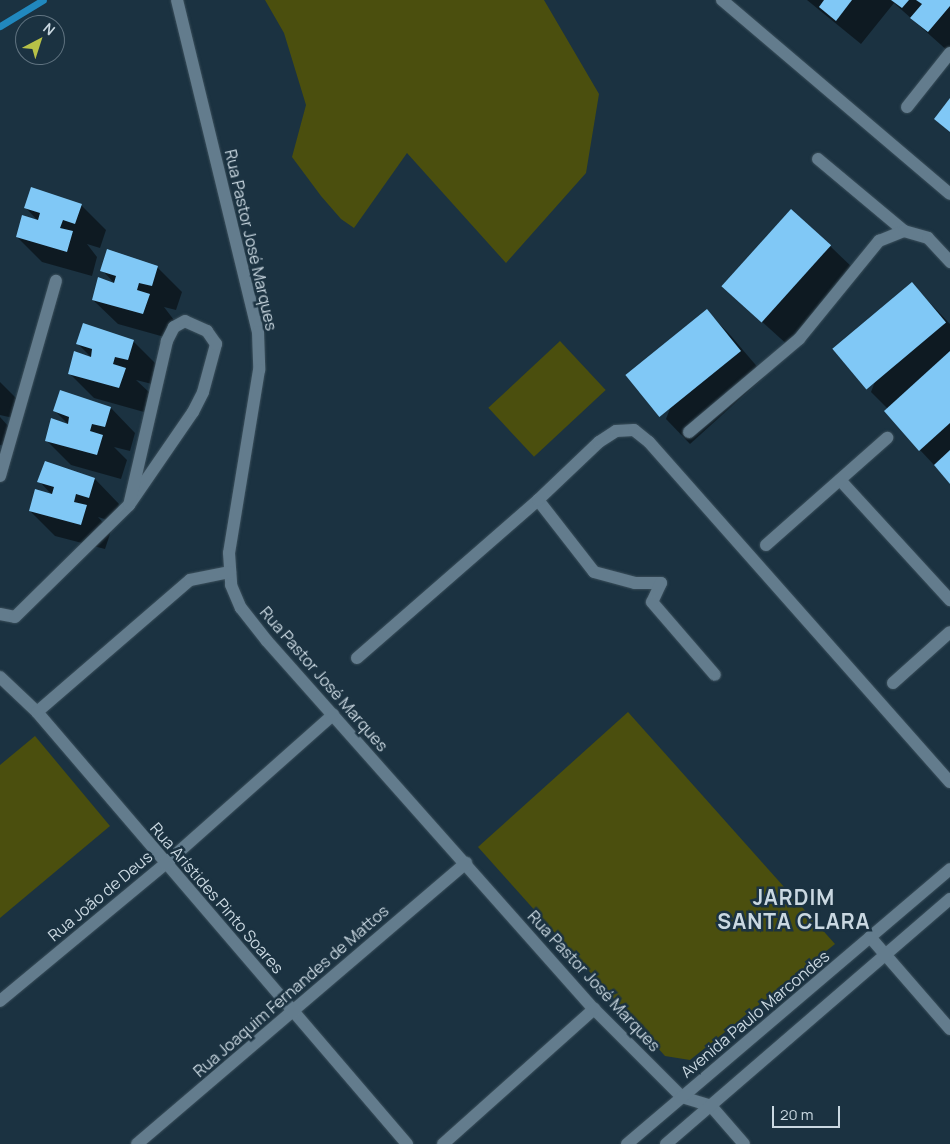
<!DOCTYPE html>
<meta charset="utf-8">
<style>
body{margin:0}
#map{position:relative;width:950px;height:1144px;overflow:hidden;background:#1b3241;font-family:Manrope,sans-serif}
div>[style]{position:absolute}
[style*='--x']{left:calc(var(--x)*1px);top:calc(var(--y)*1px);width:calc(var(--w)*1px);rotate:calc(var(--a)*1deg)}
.green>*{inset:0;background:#4b4f0e;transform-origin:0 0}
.shadow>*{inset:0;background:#0007}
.stream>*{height:7px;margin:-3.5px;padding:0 3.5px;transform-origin:3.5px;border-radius:3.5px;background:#2188be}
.building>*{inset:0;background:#80c8f6;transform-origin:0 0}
.roads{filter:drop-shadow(0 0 1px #3b4f5b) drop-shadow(0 0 1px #3b4f5b)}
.minor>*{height:12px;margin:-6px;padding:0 6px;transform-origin:6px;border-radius:6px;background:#637c8d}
.tertiary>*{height:12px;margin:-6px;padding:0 6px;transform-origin:6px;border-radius:6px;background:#637c8d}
span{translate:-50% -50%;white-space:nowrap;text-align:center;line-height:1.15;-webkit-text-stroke:5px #1b3241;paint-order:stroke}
.street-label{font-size:16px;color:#cad8e1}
.district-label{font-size:21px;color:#cad8e1;font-weight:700;letter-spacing:1px}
.north{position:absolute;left:15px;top:15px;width:50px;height:50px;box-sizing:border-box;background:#1b3241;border:1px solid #617481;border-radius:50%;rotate:40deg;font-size:14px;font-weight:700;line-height:20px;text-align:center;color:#cad8e1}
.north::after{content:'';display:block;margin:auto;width:18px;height:22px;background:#b7c147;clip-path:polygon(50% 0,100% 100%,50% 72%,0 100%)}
.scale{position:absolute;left:772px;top:1106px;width:68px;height:22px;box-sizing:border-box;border:2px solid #cad8e1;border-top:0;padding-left:6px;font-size:15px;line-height:18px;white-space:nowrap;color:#cad8e1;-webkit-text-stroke:4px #1b3241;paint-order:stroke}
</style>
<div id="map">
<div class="green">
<i style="clip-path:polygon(265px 0,544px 0,599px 94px,586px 173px,506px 263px,407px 153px,354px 228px,341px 219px,321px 196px,292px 157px,306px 105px,284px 33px)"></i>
<i style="left:560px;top:341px;width:67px;height:98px;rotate:47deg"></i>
<i style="clip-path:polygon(628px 712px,835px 944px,690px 1060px,665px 1056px,478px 847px)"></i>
<i style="clip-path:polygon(35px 736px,110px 826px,0 918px,0 765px)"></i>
</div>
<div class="shadow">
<i style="clip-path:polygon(807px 0,950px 0,950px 53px,894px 3px,861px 44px)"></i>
<i style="clip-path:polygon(81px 205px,106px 230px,100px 248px,87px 244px,97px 257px,92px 276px,42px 262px,17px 237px,39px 222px,25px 207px)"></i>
<i style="clip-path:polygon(830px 246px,855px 270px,791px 348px,727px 290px)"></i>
<i style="clip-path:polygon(108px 251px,158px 268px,182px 292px,176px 310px,164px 307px,174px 320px,168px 338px,118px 324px,93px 300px,116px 285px,102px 270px)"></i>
<i style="clip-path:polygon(912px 284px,950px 324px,950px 482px,920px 450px,888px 409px,871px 392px)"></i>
<i style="clip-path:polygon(707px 311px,731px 336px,765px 376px,690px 444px,666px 419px)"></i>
<i style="clip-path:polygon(133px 341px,158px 366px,152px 384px,136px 380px,150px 393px,144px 412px,94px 398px,69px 373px,92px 358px,78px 344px)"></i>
<i style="clip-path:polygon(0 382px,18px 400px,13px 418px,0 415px)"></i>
<i style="clip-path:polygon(61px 392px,111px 408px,135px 433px,130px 451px,114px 447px,127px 460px,121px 479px,71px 465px,46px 440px,69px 425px,55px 411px)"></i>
<i style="clip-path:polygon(0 417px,10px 428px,4px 446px,0 445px)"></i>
<i style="clip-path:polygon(95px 479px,119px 504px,114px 522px,98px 517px,111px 531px,105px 549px,55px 536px,30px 511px,53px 496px,39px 481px)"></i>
</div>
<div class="stream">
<i style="--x:0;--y:26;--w:50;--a:-31.2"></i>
</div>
<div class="building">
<i style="clip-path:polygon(824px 0,852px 0,836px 21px,819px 7px)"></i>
<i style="clip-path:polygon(891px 0,909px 0,902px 8px)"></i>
<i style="clip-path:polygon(916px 0,950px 0,950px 6px,928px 32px,910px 18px,922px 4px)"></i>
<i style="clip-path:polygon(950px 98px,950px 132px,934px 119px)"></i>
<i style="clip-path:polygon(31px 187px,82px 204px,75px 224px,63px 220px,60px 228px,73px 231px,67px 252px,16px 237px,22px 215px,38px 220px,40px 213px,24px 208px)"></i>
<i style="left:791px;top:209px;width:54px;height:104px;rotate:42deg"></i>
<i style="clip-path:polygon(107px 249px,158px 266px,152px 286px,139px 283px,137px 290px,150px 294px,143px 314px,92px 300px,98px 277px,114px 283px,116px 276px,100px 271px)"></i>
<i style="left:912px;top:282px;width:53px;height:104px;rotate:50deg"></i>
<i style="left:707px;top:309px;width:54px;height:105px;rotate:51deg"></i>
<i style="clip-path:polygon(83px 323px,134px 340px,128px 360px,115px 357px,113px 364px,126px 368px,119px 388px,68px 374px,74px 351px,91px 357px,92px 349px,76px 344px)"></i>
<i style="clip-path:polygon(950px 351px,950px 423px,919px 451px,884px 411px)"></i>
<i style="clip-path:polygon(60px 390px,111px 407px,105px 427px,92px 424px,90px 431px,103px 435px,97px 455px,45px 441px,51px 418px,68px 424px,69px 417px,53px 411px)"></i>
<i style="clip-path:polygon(950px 450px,950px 484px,934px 465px)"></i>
<i style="clip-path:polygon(45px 461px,95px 478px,89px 498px,76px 494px,74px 502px,87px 505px,81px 525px,29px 511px,35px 489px,52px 494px,54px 487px,37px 482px)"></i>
</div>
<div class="roads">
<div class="minor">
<i style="--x:177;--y:0;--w:342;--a:76.3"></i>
<i style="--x:258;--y:332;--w:38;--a:88"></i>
<i style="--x:259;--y:370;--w:185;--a:99.3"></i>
<i style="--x:229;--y:553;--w:32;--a:86"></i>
<i style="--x:231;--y:585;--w:25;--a:67"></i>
<i style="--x:241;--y:608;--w:42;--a:51.8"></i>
<i style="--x:267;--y:641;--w:492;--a:48.4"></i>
<i style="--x:594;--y:1009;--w:124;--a:45"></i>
<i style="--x:682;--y:1097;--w:30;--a:17"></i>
<i style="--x:711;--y:1106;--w:50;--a:49"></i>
<i style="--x:722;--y:0;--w:299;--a:40.4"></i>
<i style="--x:907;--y:107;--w:69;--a:-51.5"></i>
<i style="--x:818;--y:159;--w:112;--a:39.9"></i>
<i style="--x:689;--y:432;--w:144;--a:-40.2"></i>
<i style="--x:799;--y:339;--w:127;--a:-50.8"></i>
<i style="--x:879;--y:241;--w:27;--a:-22"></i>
<i style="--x:904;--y:231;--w:25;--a:16"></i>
<i style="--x:928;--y:238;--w:33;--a:47"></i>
<i style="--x:0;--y:476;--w:203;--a:-74"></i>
<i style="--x:840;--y:480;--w:163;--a:47.5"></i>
<i style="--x:538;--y:500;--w:91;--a:52.1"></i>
<i style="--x:594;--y:572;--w:42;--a:15"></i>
<i style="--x:635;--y:583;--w:26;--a:0"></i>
<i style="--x:661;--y:583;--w:21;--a:115"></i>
<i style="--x:652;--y:602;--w:96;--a:49.2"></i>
<i style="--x:766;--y:545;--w:162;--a:-41.5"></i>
<i style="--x:0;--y:614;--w:15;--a:11"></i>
<i style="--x:15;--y:617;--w:160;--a:-44.5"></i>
<i style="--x:129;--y:505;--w:113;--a:-55.5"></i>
<i style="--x:193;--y:412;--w:22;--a:-63"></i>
<i style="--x:203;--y:392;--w:50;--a:-74.8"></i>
<i style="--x:216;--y:344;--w:16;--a:-125"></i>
<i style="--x:207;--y:331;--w:24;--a:-156"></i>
<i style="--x:185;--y:321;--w:13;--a:151"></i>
<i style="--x:174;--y:327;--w:16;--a:117"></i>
<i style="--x:167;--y:341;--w:168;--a:103"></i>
<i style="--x:357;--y:658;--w:240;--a:-41.1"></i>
<i style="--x:538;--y:500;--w:84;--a:-43.6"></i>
<i style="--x:599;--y:442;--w:20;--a:-33"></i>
<i style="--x:616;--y:431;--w:18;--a:-3"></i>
<i style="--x:634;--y:430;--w:19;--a:39"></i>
<i style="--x:649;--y:442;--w:454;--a:48.5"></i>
<i style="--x:0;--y:677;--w:51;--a:43.4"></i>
<i style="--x:37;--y:712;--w:569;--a:49.42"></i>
<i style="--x:893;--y:683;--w:76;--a:-41.8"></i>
<i style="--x:37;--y:712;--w:202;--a:-40.8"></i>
<i style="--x:190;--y:580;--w:41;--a:-11.3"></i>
<i style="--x:870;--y:937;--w:122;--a:49"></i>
<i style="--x:0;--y:1001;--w:214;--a:-39.7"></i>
<i style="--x:165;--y:864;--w:225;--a:-41.6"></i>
<i style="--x:137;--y:1144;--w:433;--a:-40.5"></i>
<i style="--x:443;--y:1144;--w:203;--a:-41.8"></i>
</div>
<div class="tertiary">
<i style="--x:627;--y:1144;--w:424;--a:-40.4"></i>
<i style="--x:666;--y:1144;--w:375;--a:-40.8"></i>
</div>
</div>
<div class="street-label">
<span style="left:251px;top:240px;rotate:77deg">Rua Pastor José Marques</span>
<span style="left:324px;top:679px;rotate:49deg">Rua Pastor José Marques</span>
<span style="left:100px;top:896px;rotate:-40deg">Rua João de Deus</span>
<span style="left:217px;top:898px;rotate:49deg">Rua Arístides Pinto Soares</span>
<span style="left:594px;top:981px;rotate:47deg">Rua Pastor José Marques</span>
<span style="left:291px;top:991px;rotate:-41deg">Rua Joaquim Fernandes de Mattos</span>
<span style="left:755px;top:1014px;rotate:-40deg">Avenida Paulo Marcondes</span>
</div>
<div class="district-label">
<span style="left:794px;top:909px">JARDIM<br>SANTA CLARA</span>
</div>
<div class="north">N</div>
<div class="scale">20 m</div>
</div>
